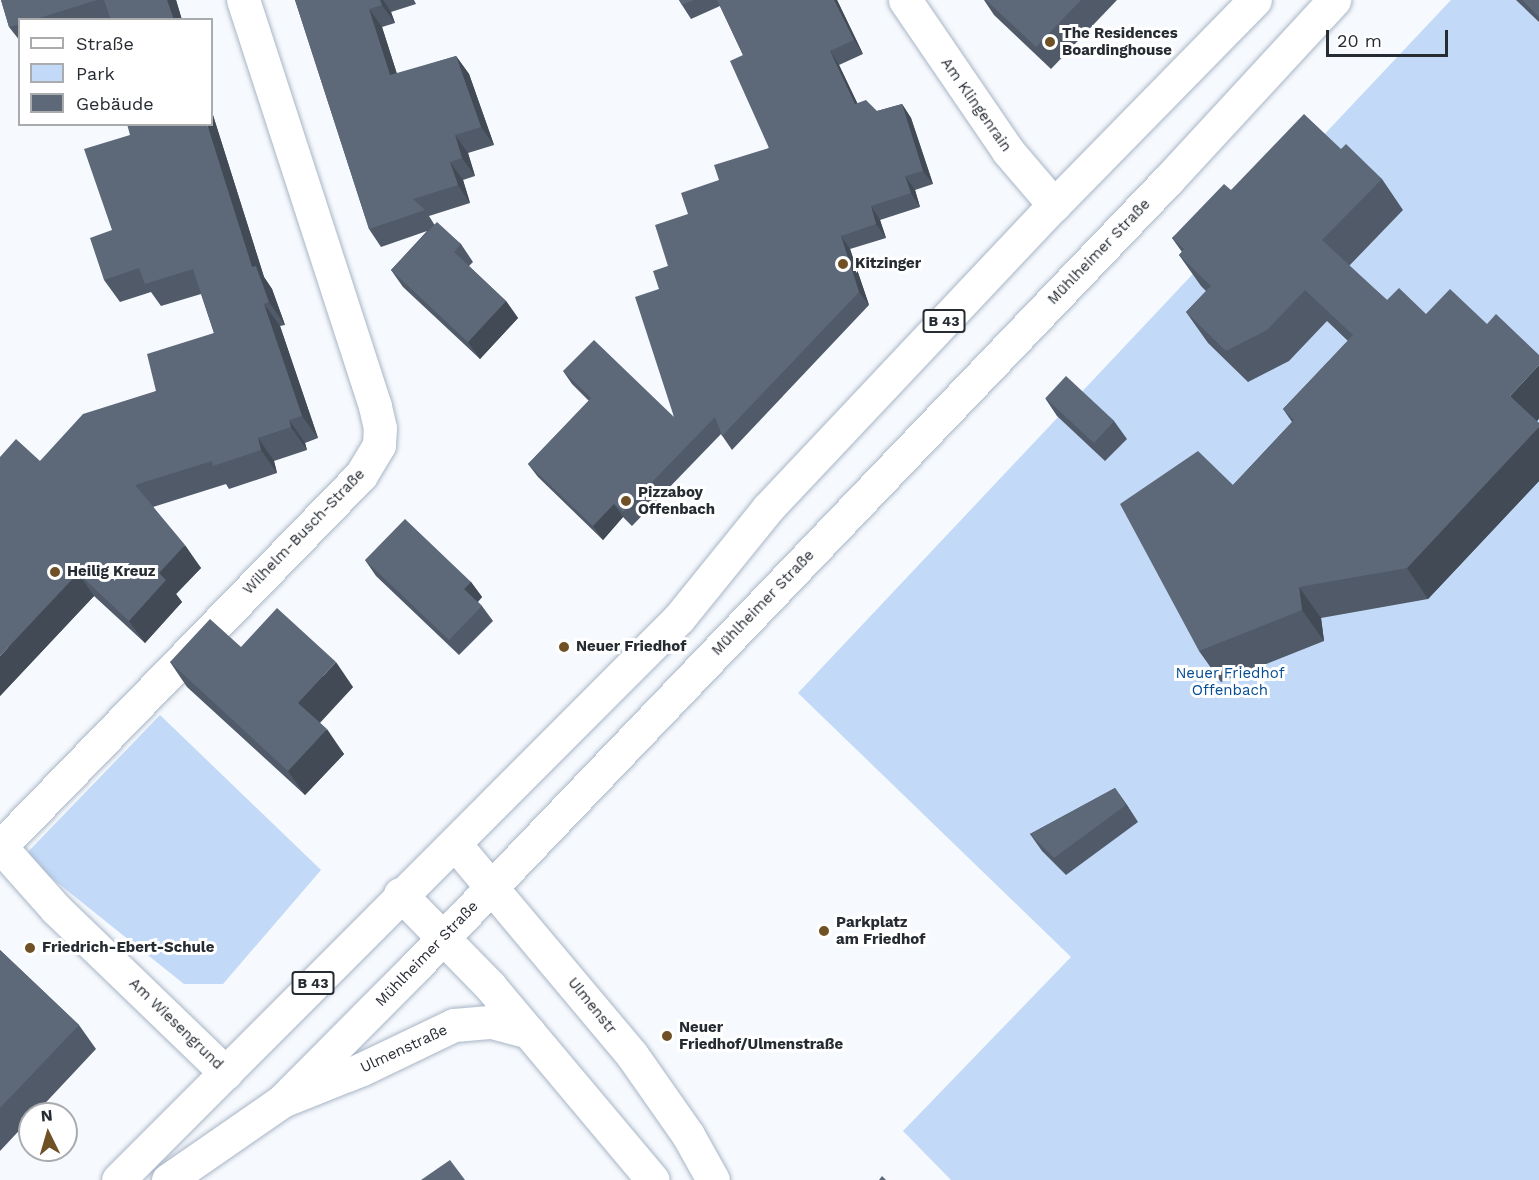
<!DOCTYPE html>
<meta charset="utf-8">
<style>
body{margin:0}
#map{position:relative;width:1539px;height:1180px;overflow:hidden;background:#f6f9fd;font-family:"Work Sans",sans-serif}
div>[style]{position:absolute}
[style*='--x']{left:calc(var(--x)*1px);top:calc(var(--y)*1px);width:calc(var(--w)*1px);rotate:calc(var(--a)*1deg)}
.green>*{inset:0;background:#c2d9f7}
.roads{filter:drop-shadow(0 0 2px #a8b5c6) drop-shadow(0 0 2px #a8b5c6)}
.street>*{height:33px;margin:-16.5px;padding:0 16.5px;transform-origin:16.5px;border-radius:16.5px;background:#fff}
.primary>*{height:33px;margin:-16.5px;padding:0 16.5px;transform-origin:16.5px;border-radius:16.5px;background:#fff}
.wall>*{inset:0;background:#505a68}
.shaded-wall>*{inset:0;background:#414a55}
.building>*{inset:0;background:#5d6979;transform-origin:0 0}
.dots>*{width:16px;height:16px;translate:-50% -50%;box-sizing:border-box;border:3px solid #fff;border-radius:50%}
span{translate:-50% -50%;white-space:nowrap;text-align:center;line-height:1.15;-webkit-text-stroke:6px #fff;paint-order:stroke}
.shield-label span{padding:2px 4px;background:#fff;border:2px solid;border-radius:4px;-webkit-text-stroke-width:0}
.shield-label{font-size:14px;color:#272c33;font-weight:700}
.poi-label{font-size:15px;color:#272c33;font-weight:700}
.left{translate:0 -50%;text-align:left}
.street-label{font-size:15px;color:#272c33}
.park-label{font-size:15px;color:#054d95}
.legend{position:absolute;left:18px;top:18px;width:195px;height:108px;box-sizing:border-box;background:#fff;border:2px solid #a9abad;margin:0;padding:8px 10px;list-style:none;font-size:18px;color:#272c33}
.legend li{display:flex;align-items:center;gap:12px;height:30px}
.legend b{width:30px;border:2px solid #a9abad}
.north{position:absolute;left:18px;top:1102px;width:60px;height:60px;box-sizing:border-box;background:#fff;border:2px solid #a9abad;border-radius:50%;rotate:355deg;font-size:16px;font-weight:700;line-height:24px;text-align:center;color:#272c33}
.north::after{content:'';display:block;margin:auto;width:21px;height:27px;background:#6f5125;clip-path:polygon(50% 0,100% 100%,50% 72%,0 100%)}
.scale{position:absolute;left:1326px;top:30px;width:122px;height:27px;box-sizing:border-box;border:3px solid #272c33;border-top:0;padding-left:8px;font-size:18px;line-height:21px;white-space:nowrap;color:#272c33;-webkit-text-stroke:4px #fff;paint-order:stroke}
</style>
<div id="map">
<div class="green">
<i style="clip-path:polygon(1451px 0,1539px 0,1539px 1180px,951px 1180px,903px 1131px,1071px 957px,798px 693px)"></i>
<i style="clip-path:polygon(160px 715px,321px 870px,223px 984px,184px 984px,24px 856px)"></i>
</div>
<div class="roads">
<div class="street">
<i style="--x:905;--y:0;--w:183;--a:55.7"></i>
<i style="--x:1008;--y:151;--w:71;--a:49.6"></i>
<i style="--x:455;--y:844;--w:275;--a:50"></i>
<i style="--x:632;--y:1055;--w:98;--a:55"></i>
<i style="--x:688;--y:1135;--w:51;--a:60.9"></i>
<i style="--x:0;--y:846;--w:84;--a:48.4"></i>
<i style="--x:56;--y:909;--w:236;--a:44"></i>
<i style="--x:0;--y:847;--w:518;--a:-45.86"></i>
<i style="--x:361;--y:475;--w:35;--a:-59"></i>
<i style="--x:379;--y:445;--w:17;--a:-87"></i>
<i style="--x:380;--y:428;--w:23;--a:-103"></i>
<i style="--x:375;--y:406;--w:427;--a:-108"></i>
<i style="--x:400;--y:894;--w:129;--a:45.6"></i>
<i style="--x:490;--y:986;--w:253;--a:50"></i>
<i style="--x:282;--y:1101;--w:86;--a:-21.8"></i>
<i style="--x:362;--y:1069;--w:102;--a:-25.6"></i>
<i style="--x:454;--y:1025;--w:38;--a:-5"></i>
<i style="--x:492;--y:1022;--w:38;--a:15"></i>
</div>
<div class="primary">
<i style="--x:118;--y:1180;--w:794;--a:-45.05"></i>
<i style="--x:679;--y:618;--w:141;--a:-51"></i>
<i style="--x:768;--y:508;--w:417;--a:-46.7"></i>
<i style="--x:1054;--y:205;--w:287;--a:-45.6"></i>
<i style="--x:168;--y:1180;--w:139;--a:-34.7"></i>
<i style="--x:282;--y:1101;--w:192;--a:-45.2"></i>
<i style="--x:417;--y:965;--w:1086;--a:-46.27"></i>
<i style="--x:1168;--y:180;--w:245;--a:-47.3"></i>
</div>
</div>
<div class="wall">
<i style="clip-path:polygon(1px 0,176px 0,182px 20px,20px 20px,20px 41px,9px 27px)"></i>
<i style="clip-path:polygon(295px 0,414px 0,416px 4px,391px 12px,395px 23px,382px 27px,397px 74px,456px 56px,469px 74px,494px 145px,468px 153px,475px 176px,463px 180px,470px 203px,429px 216px,434px 224px,461px 244px,473px 262px,469px 266px,506px 301px,518px 318px,480px 359px,403px 287px,391px 270px,427px 231px,381px 247px,369px 229px)"></i>
<i style="clip-path:polygon(679px 0,837px 0,863px 54px,839px 65px,857px 103px,877px 111px,902px 104px,911px 118px,933px 184px,915px 190px,920px 207px,880px 220px,886px 238px,850px 249px,869px 305px,732px 450px,721px 434px,632px 526px,623px 517px,603px 540px,538px 477px,528px 464px,589px 401px,572px 384px,563px 371px,674px 417px,659px 289px,688px 214px,719px 180px,769px 148px,743px 55px,720px 6px,691px 19px,682px 5px)"></i>
<i style="clip-path:polygon(984px 0,1117px 0,1051px 69px,994px 15px)"></i>
<i style="clip-path:polygon(1516px 0,1539px 0,1539px 22px)"></i>
<i style="clip-path:polygon(212px 112px,264px 277px,272px 289px,285px 325px,280px 326px,318px 438px,305px 443px,307px 450px,274px 461px,277px 473px,229px 489px,226px 484px,153px 507px,201px 568px,176px 594px,182px 602px,145px 643px,94px 596px,0 696px,40px 461px,156px 391px,214px 333px,201px 294px,161px 306px,151px 292px,120px 302px,104px 280px,112px 230px,212px 124px)"></i>
<i style="clip-path:polygon(1341px 149px,1382px 179px,1403px 210px,1349px 266px,1387px 300px,1539px 423px,1539px 481px,1428px 599px,1321px 618px,1324px 641px,1221px 682px,1199px 651px,1233px 485px,1292px 422px,1283px 409px,1348px 341px,1327px 321px,1289px 361px,1248px 382px,1208px 343px,1186px 312px,1206px 291px,1201px 286px,1179px 255px,1182px 252px,1172px 238px,1231px 190px)"></i>
<i style="clip-path:polygon(1045px 398px,1114px 421px,1127px 439px,1105px 461px,1057px 416px)"></i>
<i style="clip-path:polygon(365px 560px,471px 582px,482px 597px,478px 602px,482px 606px,493px 621px,459px 655px,376px 576px)"></i>
<i style="clip-path:polygon(241px 647px,353px 687px,320px 723px,344px 754px,305px 795px,187px 687px,170px 662px)"></i>
<i style="clip-path:polygon(1115px 788px,1138px 822px,1066px 875px,1042px 851px,1030px 834px)"></i>
<i style="clip-path:polygon(0 950px,79px 1025px,96px 1049px,35px 1114px,30px 1114px,30px 1119px,0 1151px)"></i>
</div>
<div class="shaded-wall">
<i style="clip-path:polygon(167px 0,176px 0,182px 20px,174px 20px)"></i>
<i style="clip-path:polygon(380px 0,383px 0,391px 12px,395px 23px,382px 5px)"></i>
<i style="clip-path:polygon(834px 0,837px 0,863px 54px,854px 40px)"></i>
<i style="clip-path:polygon(369px 9px,382px 27px,403px 93px,390px 75px)"></i>
<i style="clip-path:polygon(830px 51px,839px 65px,864px 117px,855px 104px)"></i>
<i style="clip-path:polygon(456px 56px,469px 74px,494px 145px,481px 127px)"></i>
<i style="clip-path:polygon(902px 104px,911px 118px,933px 184px,923px 171px)"></i>
<i style="clip-path:polygon(212px 112px,264px 277px,272px 289px,285px 325px,269px 302px,252px 267px,207px 124px,212px 124px)"></i>
<i style="clip-path:polygon(455px 135px,468px 153px,475px 176px,462px 158px)"></i>
<i style="clip-path:polygon(450px 162px,463px 180px,470px 203px,458px 185px)"></i>
<i style="clip-path:polygon(905px 176px,915px 190px,920px 207px,911px 193px)"></i>
<i style="clip-path:polygon(871px 206px,880px 220px,886px 238px,876px 224px)"></i>
<i style="clip-path:polygon(841px 236px,850px 249px,869px 305px,859px 292px)"></i>
<i style="clip-path:polygon(506px 301px,518px 318px,480px 359px,468px 342px)"></i>
<i style="clip-path:polygon(264px 304px,280px 326px,318px 438px,302px 416px)"></i>
<i style="clip-path:polygon(1539px 365px,1539px 419px,1532px 427px,1510px 396px)"></i>
<i style="clip-path:polygon(289px 420px,305px 443px,307px 450px,291px 427px)"></i>
<i style="clip-path:polygon(1539px 427px,1539px 481px,1428px 599px,1407px 568px)"></i>
<i style="clip-path:polygon(258px 438px,274px 461px,277px 473px,261px 450px)"></i>
<i style="clip-path:polygon(614px 504px,623px 517px,603px 540px,593px 526px)"></i>
<i style="clip-path:polygon(185px 545px,201px 568px,176px 594px,182px 602px,145px 643px,129px 621px,159px 573px)"></i>
<i style="clip-path:polygon(78px 573px,94px 596px,0 696px,0 656px)"></i>
<i style="clip-path:polygon(471px 582px,482px 597px,475px 604px,464px 589px)"></i>
<i style="clip-path:polygon(1299px 587px,1321px 618px,1324px 641px,1302px 610px)"></i>
<i style="clip-path:polygon(336px 662px,353px 687px,315px 727px,298px 703px)"></i>
<i style="clip-path:polygon(327px 729px,344px 754px,305px 795px,288px 771px)"></i>
<i style="clip-path:polygon(1115px 788px,1127px 805px,1138px 822px,1126px 805px)"></i>
</div>
<div class="building">
<i style="clip-path:polygon(1px 0,97px 0,33px 20px,20px 20px,20px 24px,9px 27px)"></i>
<i style="clip-path:polygon(104px 0,167px 0,174px 20px,111px 20px)"></i>
<i style="clip-path:polygon(295px 0,380px 0,382px 5px,369px 9px,390px 75px,456px 56px,481px 127px,455px 135px,462px 158px,450px 162px,458px 185px,413px 199px,425px 210px,369px 229px)"></i>
<i style="clip-path:polygon(679px 0,694px 0,682px 5px)"></i>
<i style="clip-path:polygon(717px 0,834px 0,854px 40px,830px 51px,855px 104px,866px 100px,877px 111px,902px 104px,923px 171px,905px 176px,911px 193px,871px 206px,876px 224px,841px 236px,859px 292px,722px 436px,715px 417px,623px 512px,614px 504px,593px 526px,528px 464px,591px 398px,563px 371px,594px 340px,674px 417px,635px 297px,659px 289px,653px 271px,668px 266px,655px 225px,688px 214px,681px 193px,719px 180px,714px 165px,769px 148px,730px 61px,743px 55px)"></i>
<i style="clip-path:polygon(986px 0,1081px 0,1036px 47px)"></i>
<i style="clip-path:polygon(1522px 0,1539px 0,1539px 17px)"></i>
<i style="clip-path:polygon(1304px 114px,1341px 149px,1346px 144px,1382px 179px,1322px 240px,1387px 300px,1399px 288px,1426px 314px,1450px 289px,1487px 324px,1496px 314px,1539px 355px,1539px 365px,1510px 396px,1539px 423px,1539px 427px,1407px 568px,1299px 587px,1302px 610px,1199px 651px,1120px 504px,1198px 451px,1233px 485px,1294px 420px,1283px 409px,1353px 335px,1305px 290px,1267px 330px,1226px 351px,1186px 312px,1211px 286px,1179px 255px,1184px 249px,1172px 238px,1224px 184px,1231px 190px)"></i>
<i style="clip-path:polygon(127px 124px,207px 124px,252px 267px,256px 266px,269px 302px,264px 304px,302px 416px,289px 420px,291px 427px,258px 438px,261px 450px,213px 466px,212px 461px,135px 485px,185px 545px,159px 573px,166px 580px,129px 621px,78px 573px,0 656px,0 457px,16px 439px,40px 461px,83px 414px,156px 391px,147px 354px,214px 333px,193px 269px,145px 284px,139px 268px,104px 280px,90px 238px,112px 230px,84px 149px,130px 135px)"></i>
<i style="clip-path:polygon(437px 222px,461px 244px,454px 252px,506px 301px,468px 342px,391px 270px)"></i>
<i style="left:1066px;top:376px;width:66px;height:30px;rotate:43deg"></i>
<i style="clip-path:polygon(405px 519px,471px 582px,464px 589px,482px 606px,449px 640px,365px 560px)"></i>
<i style="clip-path:polygon(277px 608px,336px 662px,298px 703px,327px 729px,288px 771px,170px 662px,210px 619px,241px 647px)"></i>
<i style="clip-path:polygon(1115px 788px,1126px 805px,1054px 858px,1030px 834px)"></i>
<i style="clip-path:polygon(0 950px,79px 1025px,0 1108px)"></i>
<i style="clip-path:polygon(450px 1160px,465px 1180px,421px 1180px)"></i>
<i style="clip-path:polygon(882px 1176px,886px 1180px,879px 1180px)"></i>
</div>
<div class="dots">
<i style="left:1050px;top:42px;background:#6f5125"></i>
<i style="left:843px;top:264px;background:#6f5125"></i>
<i style="left:626px;top:501px;background:#6f5125"></i>
<i style="left:55px;top:572px;background:#6f5125"></i>
<i style="left:564px;top:647px;background:#6f5125"></i>
<i style="left:824px;top:931px;background:#6f5125"></i>
<i style="left:30px;top:948px;background:#6f5125"></i>
<i style="left:667px;top:1036px;background:#6f5125"></i>
</div>
<div class="shield-label">
<span style="left:944px;top:321px">B 43</span>
<span style="left:313px;top:983px">B 43</span>
</div>
<div class="poi-label">
<span class="left" style="left:1062px;top:42px">The Residences<br>Boardinghouse</span>
<span class="left" style="left:855px;top:264px">Kitzinger</span>
<span class="left" style="left:638px;top:501px">Pizzaboy<br>Offenbach</span>
<span class="left" style="left:67px;top:572px">Heilig Kreuz</span>
<span class="left" style="left:576px;top:647px">Neuer Friedhof</span>
<span class="left" style="left:836px;top:931px">Parkplatz<br>am Friedhof</span>
<span class="left" style="left:42px;top:948px">Friedrich-Ebert-Schule</span>
<span class="left" style="left:679px;top:1036px">Neuer<br>Friedhof/Ulmenstraße</span>
</div>
<div class="street-label">
<span style="left:976px;top:105px;rotate:55deg">Am Klingenrain</span>
<span style="left:1099px;top:252px;rotate:-46deg">Mühlheimer Straße</span>
<span style="left:304px;top:532px;rotate:-46deg">Wilhelm-Busch-Straße</span>
<span style="left:763px;top:603px;rotate:-46deg">Mühlheimer Straße</span>
<span style="left:427px;top:954px;rotate:-46deg">Mühlheimer Straße</span>
<span style="left:592px;top:1006px;rotate:51deg">Ulmenstr</span>
<span style="left:176px;top:1024px;rotate:44deg">Am Wiesengrund</span>
<span style="left:404px;top:1049px;rotate:-25deg">Ulmenstraße</span>
</div>
<div class="park-label">
<span style="left:1230px;top:682px">Neuer Friedhof<br>Offenbach</span>
</div>
<ul class="legend">
<li><b style="height:8px;background:#fff"></b>Straße</li>
<li><b style="height:16px;background:#c2d9f7"></b>Park</li>
<li><b style="height:16px;background:#5d6979"></b>Gebäude</li>
</ul>
<div class="north">N</div>
<div class="scale">20 m</div>
</div>
